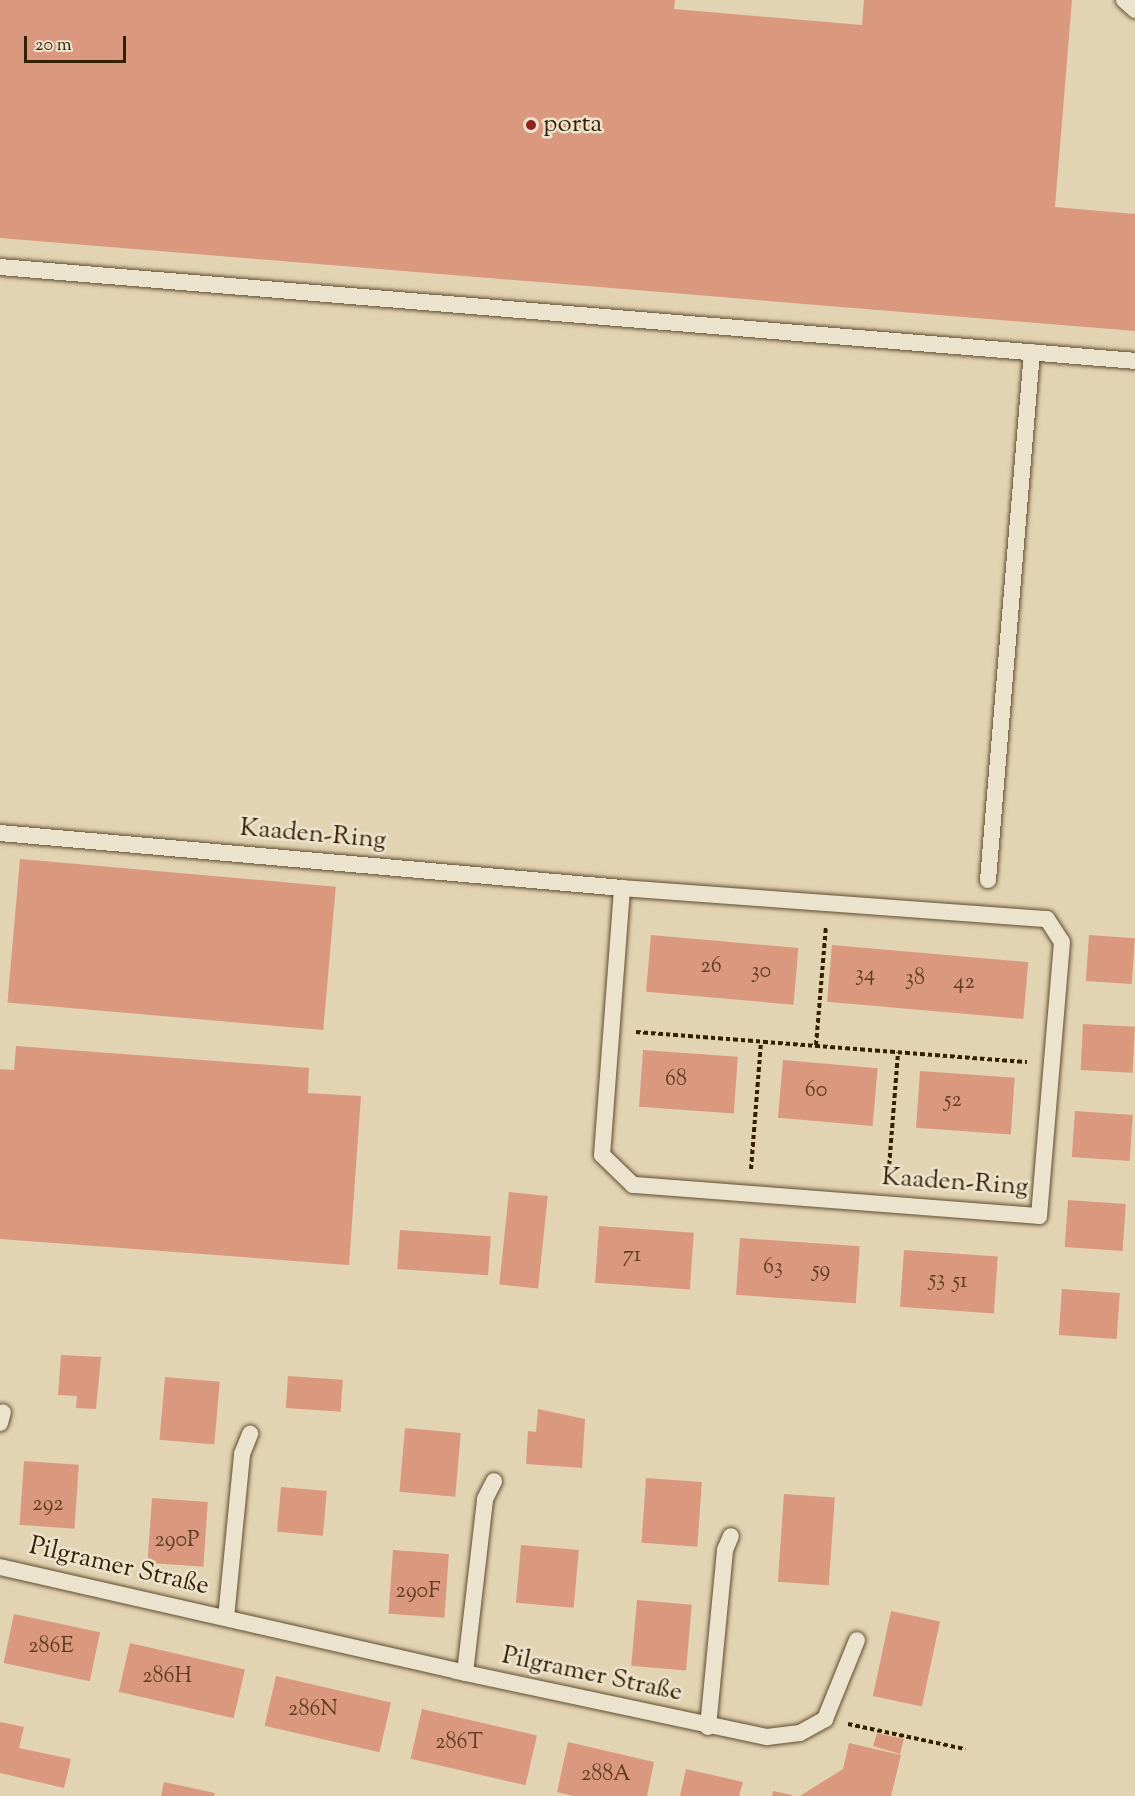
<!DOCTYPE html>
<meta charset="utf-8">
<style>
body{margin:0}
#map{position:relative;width:1135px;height:1796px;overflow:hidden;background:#e2d4b3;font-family:"Sorts Mill Goudy",serif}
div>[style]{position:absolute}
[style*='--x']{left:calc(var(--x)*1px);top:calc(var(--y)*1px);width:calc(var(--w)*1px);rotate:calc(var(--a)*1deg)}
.building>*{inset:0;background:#da987f;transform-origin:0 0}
.path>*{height:4px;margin-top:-2px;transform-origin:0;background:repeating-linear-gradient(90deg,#341f00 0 4.5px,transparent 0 7.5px)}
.roads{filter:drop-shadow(0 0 2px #604c2d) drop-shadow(0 0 2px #604c2d)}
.lane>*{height:16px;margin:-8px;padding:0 8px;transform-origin:8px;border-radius:8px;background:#ece3ce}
.dots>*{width:16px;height:16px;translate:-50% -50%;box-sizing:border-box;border:3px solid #ece3ce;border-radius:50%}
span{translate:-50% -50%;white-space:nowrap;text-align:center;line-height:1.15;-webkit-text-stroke:5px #ece3ce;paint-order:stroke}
.number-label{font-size:22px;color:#5e3d20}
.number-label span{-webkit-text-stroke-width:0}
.poi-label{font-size:26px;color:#341f00}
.left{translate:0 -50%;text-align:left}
.street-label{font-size:26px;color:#341f00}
.scale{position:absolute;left:24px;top:36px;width:102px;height:27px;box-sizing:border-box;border:3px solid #341f00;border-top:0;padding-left:8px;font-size:18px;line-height:21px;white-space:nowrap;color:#341f00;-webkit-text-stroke:4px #ece3ce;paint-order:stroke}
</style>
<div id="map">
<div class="building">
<i style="clip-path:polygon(0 0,675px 0,674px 9px,862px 25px,864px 0,1072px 0,1055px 207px,1135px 214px,1135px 331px,0 238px)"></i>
<i style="left:20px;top:859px;width:317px;height:144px;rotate:5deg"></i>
<i style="left:651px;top:935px;width:148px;height:57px;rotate:5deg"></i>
<i style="left:1089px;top:935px;width:46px;height:46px;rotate:4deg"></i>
<i style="left:832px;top:945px;width:197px;height:57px;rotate:5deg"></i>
<i style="left:1083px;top:1024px;width:52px;height:46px;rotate:3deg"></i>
<i style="clip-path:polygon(16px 1046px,309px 1068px,308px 1093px,361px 1096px,349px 1265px,0 1239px,0 1069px,14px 1070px)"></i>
<i style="left:643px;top:1050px;width:95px;height:57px;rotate:4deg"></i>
<i style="left:783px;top:1060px;width:95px;height:58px;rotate:5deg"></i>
<i style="left:920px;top:1071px;width:95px;height:57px;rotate:4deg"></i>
<i style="left:1075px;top:1111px;width:58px;height:46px;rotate:4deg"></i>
<i style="left:509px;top:1192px;width:39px;height:93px;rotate:6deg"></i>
<i style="left:1068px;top:1200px;width:58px;height:47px;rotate:4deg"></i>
<i style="left:599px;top:1226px;width:95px;height:57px;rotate:4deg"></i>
<i style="left:400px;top:1230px;width:91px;height:39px;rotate:4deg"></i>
<i style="left:740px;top:1238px;width:120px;height:57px;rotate:4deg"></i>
<i style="left:904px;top:1250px;width:94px;height:57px;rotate:4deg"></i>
<i style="left:1062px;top:1289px;width:58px;height:46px;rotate:4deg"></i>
<i style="clip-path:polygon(61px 1355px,101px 1357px,96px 1409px,76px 1408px,77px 1396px,58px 1395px)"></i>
<i style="left:288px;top:1376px;width:55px;height:32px;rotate:4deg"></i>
<i style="left:165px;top:1377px;width:55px;height:63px;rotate:5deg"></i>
<i style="clip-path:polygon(538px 1409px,585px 1419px,582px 1468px,526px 1464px,528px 1431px,536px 1432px)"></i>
<i style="left:405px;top:1428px;width:56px;height:64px;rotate:5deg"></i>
<i style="left:24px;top:1461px;width:55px;height:64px;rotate:4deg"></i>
<i style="left:646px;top:1478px;width:56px;height:65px;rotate:4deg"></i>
<i style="left:281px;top:1487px;width:46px;height:45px;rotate:5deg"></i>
<i style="left:784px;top:1494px;width:51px;height:88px;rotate:4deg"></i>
<i style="left:152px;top:1498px;width:56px;height:65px;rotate:4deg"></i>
<i style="left:521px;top:1545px;width:58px;height:58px;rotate:5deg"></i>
<i style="left:393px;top:1550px;width:56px;height:64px;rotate:4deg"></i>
<i style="left:637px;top:1600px;width:55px;height:66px;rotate:5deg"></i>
<i style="left:891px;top:1611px;width:50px;height:87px;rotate:12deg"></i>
<i style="left:14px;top:1614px;width:88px;height:50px;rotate:12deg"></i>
<i style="left:130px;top:1643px;width:118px;height:50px;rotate:13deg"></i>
<i style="left:276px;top:1676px;width:118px;height:51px;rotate:13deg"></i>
<i style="left:422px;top:1709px;width:118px;height:51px;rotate:13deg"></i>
<i style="clip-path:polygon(0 1722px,24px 1727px,19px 1748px,71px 1759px,64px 1788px,0 1773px)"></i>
<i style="clip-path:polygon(877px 1733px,904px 1739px,900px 1754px,873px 1746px)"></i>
<i style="clip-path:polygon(568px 1742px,654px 1762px,647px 1796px,573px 1796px,557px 1792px)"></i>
<i style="clip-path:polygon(849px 1743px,901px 1755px,891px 1796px,800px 1796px,843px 1769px)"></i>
<i style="clip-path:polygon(686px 1769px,743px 1782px,739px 1796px,680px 1796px)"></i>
<i style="clip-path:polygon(164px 1782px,215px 1793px,214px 1796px,161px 1796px)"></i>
<i style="clip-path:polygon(773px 1791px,792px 1795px,792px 1796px,772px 1796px)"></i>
</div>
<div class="path">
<i style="--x:636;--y:1032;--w:392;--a:4.4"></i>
<i style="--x:816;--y:1045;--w:118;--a:-85.2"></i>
<i style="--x:751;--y:1169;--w:127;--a:-85.5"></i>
<i style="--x:888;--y:1180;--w:128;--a:-85.5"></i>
<i style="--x:848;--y:1724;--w:120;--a:12.1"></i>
</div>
<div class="roads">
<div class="lane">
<i style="--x:1124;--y:0;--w:15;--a:42"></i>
<i style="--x:0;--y:267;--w:1139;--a:4.73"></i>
<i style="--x:0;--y:833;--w:624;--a:5.05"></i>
<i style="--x:622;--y:888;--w:426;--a:4.2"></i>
<i style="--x:1047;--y:919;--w:27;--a:57"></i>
<i style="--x:1062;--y:942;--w:275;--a:94.8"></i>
<i style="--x:1039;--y:1216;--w:407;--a:-175.6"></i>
<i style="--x:633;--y:1185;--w:43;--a:-135.9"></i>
<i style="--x:602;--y:1155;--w:268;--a:-85.7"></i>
<i style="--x:988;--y:880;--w:530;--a:-85.24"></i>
<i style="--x:0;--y:1423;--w:11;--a:-75"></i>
<i style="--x:0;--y:1567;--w:468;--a:12.8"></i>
<i style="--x:456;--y:1671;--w:318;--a:12"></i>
<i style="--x:767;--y:1737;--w:33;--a:-7"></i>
<i style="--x:800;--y:1733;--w:29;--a:-29"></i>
<i style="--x:825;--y:1719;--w:85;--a:-67.9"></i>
<i style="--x:226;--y:1618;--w:165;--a:-84.4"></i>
<i style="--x:242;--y:1454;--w:22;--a:-68"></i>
<i style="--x:465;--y:1673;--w:175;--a:-83.4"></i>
<i style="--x:485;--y:1499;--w:20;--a:-63"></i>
<i style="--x:708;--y:1727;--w:178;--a:-84.5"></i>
<i style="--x:725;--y:1550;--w:15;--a:-67"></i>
</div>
</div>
<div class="dots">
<i style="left:531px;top:125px;background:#8f2418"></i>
</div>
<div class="number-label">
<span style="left:711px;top:968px">26</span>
<span style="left:761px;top:973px">30</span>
<span style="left:865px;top:976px">34</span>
<span style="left:915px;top:980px">38</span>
<span style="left:964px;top:984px">42</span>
<span style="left:676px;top:1081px">68</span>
<span style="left:816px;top:1092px">60</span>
<span style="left:953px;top:1102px">52</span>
<span style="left:632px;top:1257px">71</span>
<span style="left:773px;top:1269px">63</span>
<span style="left:821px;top:1272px">59</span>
<span style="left:937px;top:1281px">53</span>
<span style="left:960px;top:1283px">51</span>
<span style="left:48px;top:1506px">292</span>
<span style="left:177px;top:1542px">290P</span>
<span style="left:418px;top:1593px">290F</span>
<span style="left:51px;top:1648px">286E</span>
<span style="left:167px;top:1678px">286H</span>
<span style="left:313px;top:1711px">286N</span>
<span style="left:459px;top:1744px">286T</span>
<span style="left:606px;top:1776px">288A</span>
</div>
<div class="poi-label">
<span class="left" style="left:543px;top:125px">porta</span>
</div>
<div class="street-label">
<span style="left:313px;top:835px;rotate:5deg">Kaaden-Ring</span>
<span style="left:955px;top:1183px;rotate:4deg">Kaaden-Ring</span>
<span style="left:119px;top:1567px;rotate:13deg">Pilgramer Straße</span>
<span style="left:592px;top:1675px;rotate:12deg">Pilgramer Straße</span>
</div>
<div class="scale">20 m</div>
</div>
